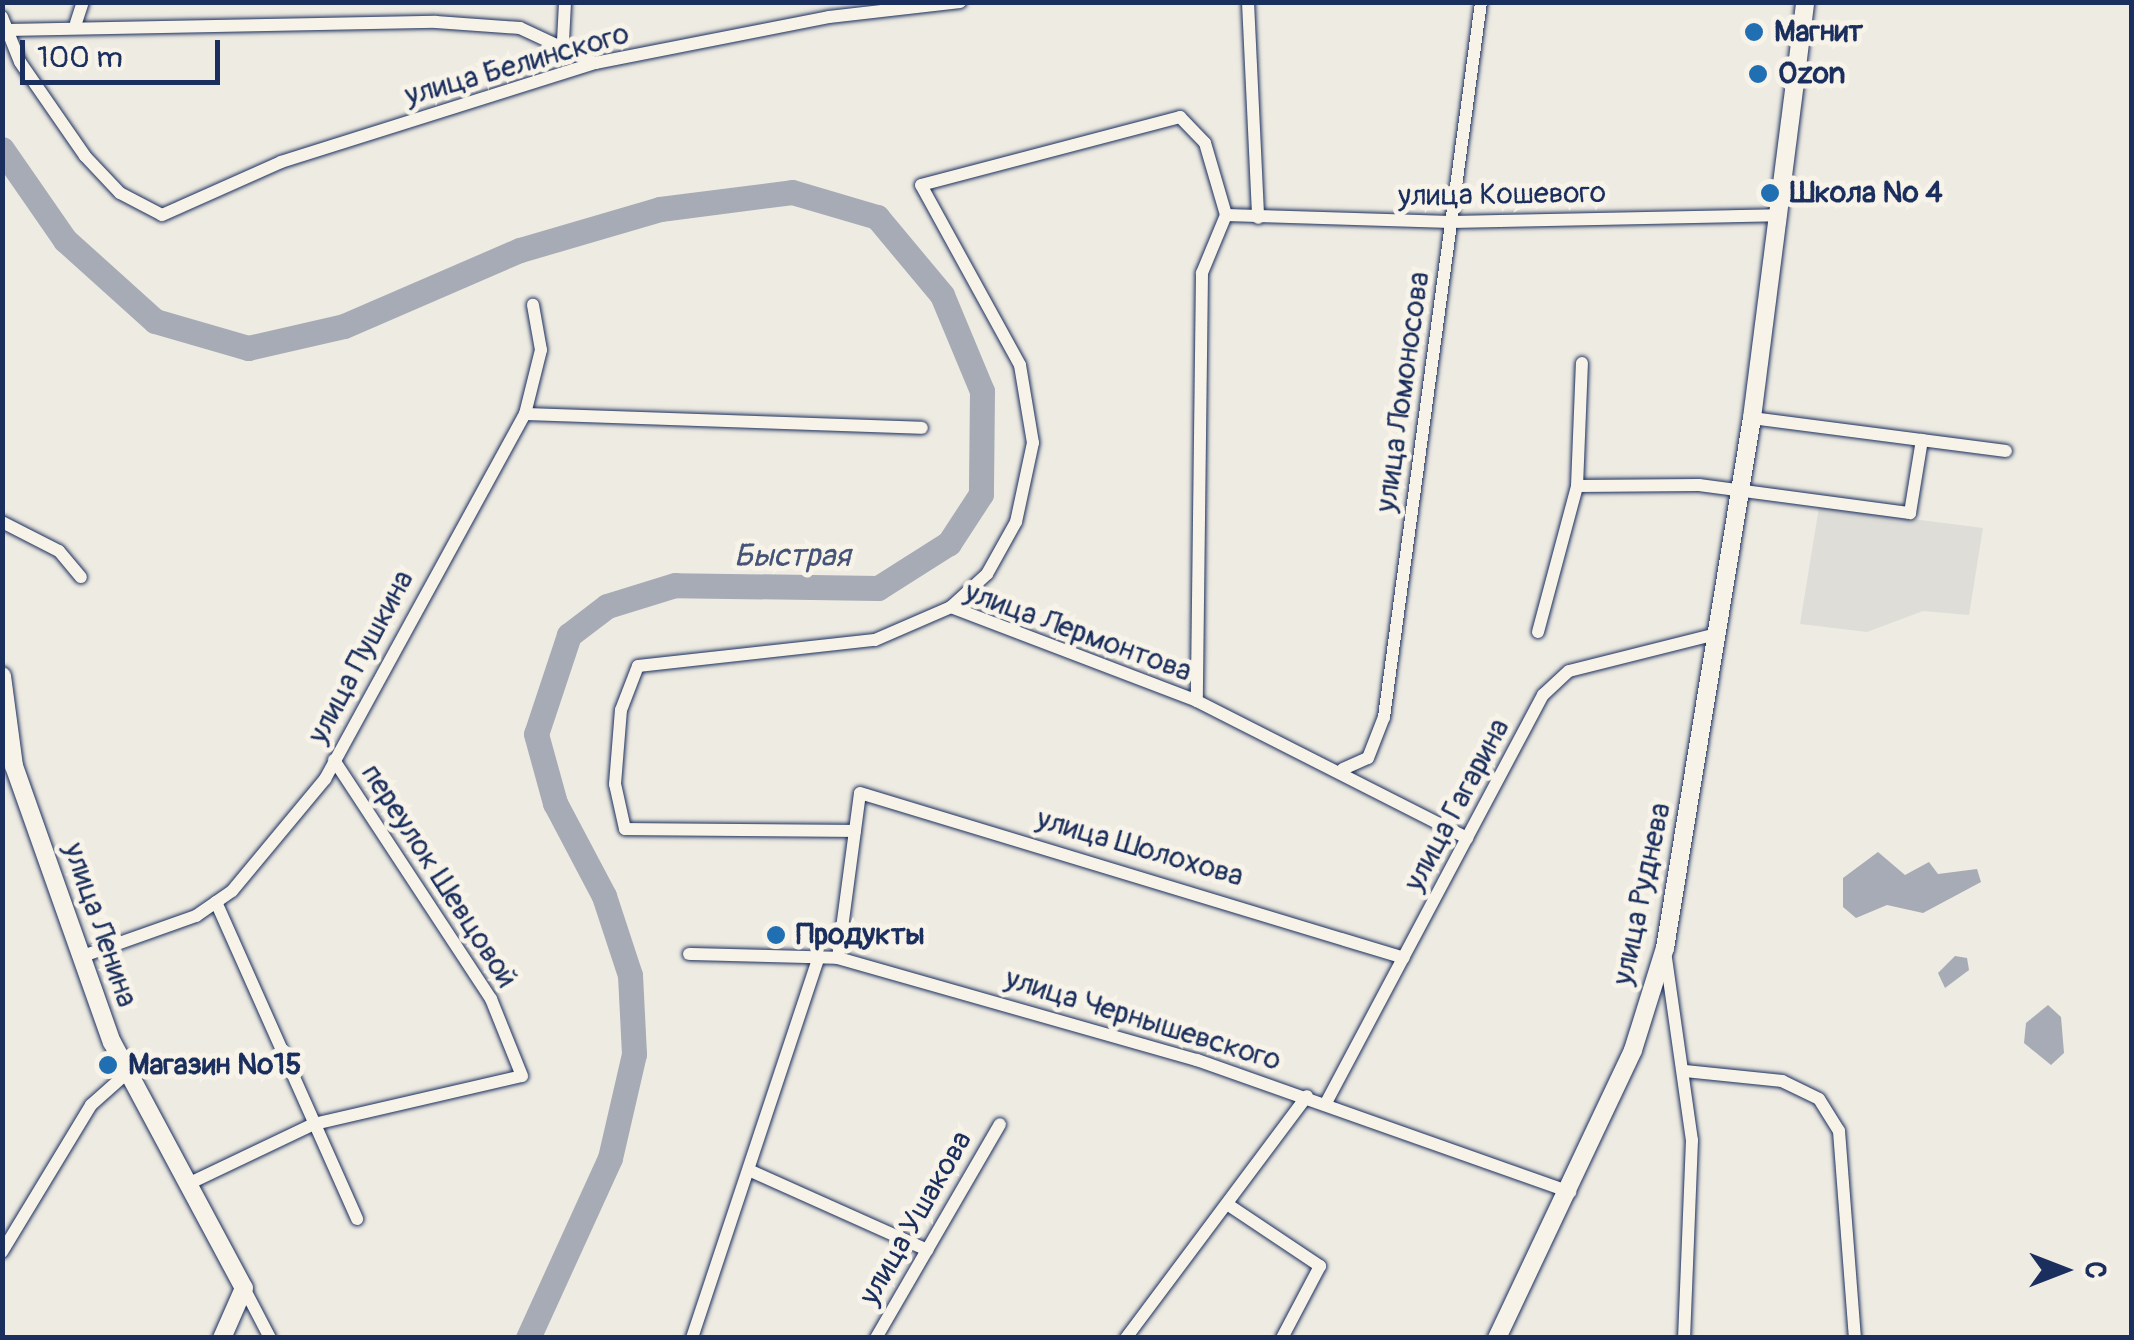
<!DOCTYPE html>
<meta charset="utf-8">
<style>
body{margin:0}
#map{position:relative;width:2134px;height:1340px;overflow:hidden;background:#eeebe2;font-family:Pangolin,sans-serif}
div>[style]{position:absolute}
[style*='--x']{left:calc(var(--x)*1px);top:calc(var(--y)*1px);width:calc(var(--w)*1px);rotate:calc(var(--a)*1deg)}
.built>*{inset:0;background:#deddd8}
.water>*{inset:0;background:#a6abb5}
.river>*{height:25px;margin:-12.5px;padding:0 12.5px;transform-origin:12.5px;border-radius:12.5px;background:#a6abb5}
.roads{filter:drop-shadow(0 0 2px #1b2f5e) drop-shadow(0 0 2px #1b2f5e)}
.street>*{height:12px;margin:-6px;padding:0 6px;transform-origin:6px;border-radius:6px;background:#f7f3e8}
.secondary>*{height:18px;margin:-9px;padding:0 9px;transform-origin:9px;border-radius:9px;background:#f7f3e8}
.dots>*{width:28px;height:28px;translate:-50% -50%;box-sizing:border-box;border:5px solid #f7f3e8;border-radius:50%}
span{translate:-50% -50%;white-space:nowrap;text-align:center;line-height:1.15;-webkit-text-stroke:10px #f7f3e8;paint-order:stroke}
.poi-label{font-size:30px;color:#1b2f5e;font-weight:700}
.left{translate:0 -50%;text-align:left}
.street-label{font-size:30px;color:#1b2f5e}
.water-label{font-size:32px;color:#455478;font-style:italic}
.frame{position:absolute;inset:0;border:5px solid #1b2f5e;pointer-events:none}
.north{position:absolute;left:2014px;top:1220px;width:100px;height:100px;-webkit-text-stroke:8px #f7f3e8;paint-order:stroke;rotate:90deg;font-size:28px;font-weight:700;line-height:40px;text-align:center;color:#1b2f5e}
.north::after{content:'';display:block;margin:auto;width:35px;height:45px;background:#1b2f5e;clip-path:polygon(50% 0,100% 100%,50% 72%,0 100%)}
.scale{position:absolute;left:20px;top:40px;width:200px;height:45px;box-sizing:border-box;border:5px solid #1b2f5e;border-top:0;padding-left:12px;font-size:30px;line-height:35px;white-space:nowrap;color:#1b2f5e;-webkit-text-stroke:8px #f7f3e8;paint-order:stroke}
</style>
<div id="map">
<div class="built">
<i style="clip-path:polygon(1819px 507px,1983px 528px,1969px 615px,1923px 611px,1867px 632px,1800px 624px)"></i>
</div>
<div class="water">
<i style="clip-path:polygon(1878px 852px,1905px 875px,1929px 862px,1938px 874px,1977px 869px,1981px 882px,1923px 913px,1887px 905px,1856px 918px,1843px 907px,1843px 878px)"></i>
<i style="clip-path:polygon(1955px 956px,1967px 958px,1969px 970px,1945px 988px,1938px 973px)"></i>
<i style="clip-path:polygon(2048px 1005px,2061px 1017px,2064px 1053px,2051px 1065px,2024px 1043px,2026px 1023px)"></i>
</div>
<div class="river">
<i style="--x:2;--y:149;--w:111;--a:55.3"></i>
<i style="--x:65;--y:240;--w:121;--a:42"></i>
<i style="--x:155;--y:321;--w:97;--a:16.2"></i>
<i style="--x:248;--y:348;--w:98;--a:-12.9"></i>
<i style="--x:344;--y:326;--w:192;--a:-23.4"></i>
<i style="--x:520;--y:250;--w:146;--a:-16.3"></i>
<i style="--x:660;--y:209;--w:133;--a:-7.3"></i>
<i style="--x:792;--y:192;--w:89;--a:16.4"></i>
<i style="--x:877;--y:217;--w:102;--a:50.2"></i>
<i style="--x:942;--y:295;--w:104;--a:67.4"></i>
<i style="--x:982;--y:391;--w:103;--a:90.6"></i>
<i style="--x:981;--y:494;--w:59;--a:123.1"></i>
<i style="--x:949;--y:543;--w:84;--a:147.6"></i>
<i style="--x:878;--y:588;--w:203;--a:-179.2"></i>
<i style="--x:675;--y:585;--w:71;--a:162.8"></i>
<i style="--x:607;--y:606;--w:48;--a:142.7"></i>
<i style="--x:569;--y:635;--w:104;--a:108.4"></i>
<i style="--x:536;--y:734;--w:72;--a:74.6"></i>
<i style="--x:555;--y:803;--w:105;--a:62.2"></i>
<i style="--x:604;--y:896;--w:83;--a:71.8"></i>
<i style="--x:630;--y:975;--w:79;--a:87.1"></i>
<i style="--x:634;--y:1054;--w:107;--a:103"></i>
<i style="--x:610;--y:1158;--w:198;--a:114.5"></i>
</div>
<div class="roads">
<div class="street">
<i style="--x:1248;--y:2;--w:216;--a:87.3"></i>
<i style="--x:2;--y:17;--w:48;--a:68.2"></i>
<i style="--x:20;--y:62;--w:114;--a:55.3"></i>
<i style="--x:85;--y:156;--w:51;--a:46.6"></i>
<i style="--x:120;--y:193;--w:47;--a:27.6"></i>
<i style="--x:162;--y:215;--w:130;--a:-24"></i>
<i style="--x:281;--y:162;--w:329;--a:-17.5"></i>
<i style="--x:595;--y:63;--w:238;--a:-11.1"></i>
<i style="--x:829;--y:17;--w:132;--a:-6.5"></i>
<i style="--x:76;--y:23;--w:22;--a:-72"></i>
<i style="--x:7;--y:30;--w:429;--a:-1.1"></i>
<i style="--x:436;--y:22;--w:84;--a:4.1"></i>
<i style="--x:520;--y:28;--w:83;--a:25"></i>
<i style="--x:563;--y:41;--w:39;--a:-87"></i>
<i style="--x:1226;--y:215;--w:225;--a:1.8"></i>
<i style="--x:1451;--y:222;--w:327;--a:-1.2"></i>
<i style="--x:525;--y:414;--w:397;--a:2"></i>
<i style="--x:1752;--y:418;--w:256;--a:7.4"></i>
<i style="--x:1577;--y:486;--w:122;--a:-0.5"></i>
<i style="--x:1699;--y:485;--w:213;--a:7.6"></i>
<i style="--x:1910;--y:513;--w:74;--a:-80.7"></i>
<i style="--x:2;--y:522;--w:64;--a:27"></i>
<i style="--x:59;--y:551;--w:34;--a:50"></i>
<i style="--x:951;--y:607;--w:49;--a:-42.5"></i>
<i style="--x:987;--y:574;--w:60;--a:-60.9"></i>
<i style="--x:1016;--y:522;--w:81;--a:-77.9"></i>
<i style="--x:1033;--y:443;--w:79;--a:-99.5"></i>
<i style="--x:1020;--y:365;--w:205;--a:-118.8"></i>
<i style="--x:921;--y:185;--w:268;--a:-14.7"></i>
<i style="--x:1180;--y:117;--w:36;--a:46"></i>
<i style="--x:1205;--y:143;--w:75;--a:73.7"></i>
<i style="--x:1226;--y:215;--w:63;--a:112.5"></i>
<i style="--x:1202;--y:273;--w:428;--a:90.7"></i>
<i style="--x:1538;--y:632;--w:151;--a:-75"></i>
<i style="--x:1577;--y:486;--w:123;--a:-87.7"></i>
<i style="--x:1343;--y:769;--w:27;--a:-24"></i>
<i style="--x:1368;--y:758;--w:44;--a:-68.7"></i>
<i style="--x:1384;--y:717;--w:722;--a:-82.27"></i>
<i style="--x:855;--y:831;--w:230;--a:-179.5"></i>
<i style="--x:625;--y:829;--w:46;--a:-102.5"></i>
<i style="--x:615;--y:784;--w:74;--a:-85.4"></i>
<i style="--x:621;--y:710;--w:47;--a:-68.9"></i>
<i style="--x:638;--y:666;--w:238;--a:-6.3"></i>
<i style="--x:875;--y:640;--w:83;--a:-23.5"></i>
<i style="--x:951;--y:607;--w:263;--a:20.9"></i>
<i style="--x:1197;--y:701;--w:303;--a:26.9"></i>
<i style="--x:216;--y:902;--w:347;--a:66"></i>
<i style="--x:689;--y:954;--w:149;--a:1.5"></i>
<i style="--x:838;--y:958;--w:373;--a:15.9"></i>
<i style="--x:1197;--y:1060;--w:396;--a:19.5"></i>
<i style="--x:83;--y:956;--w:120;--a:-19.5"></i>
<i style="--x:196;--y:916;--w:44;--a:-34.8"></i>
<i style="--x:232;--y:891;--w:146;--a:-50.3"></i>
<i style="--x:325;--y:779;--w:416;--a:-61.3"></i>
<i style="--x:525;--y:414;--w:66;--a:-76"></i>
<i style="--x:541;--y:350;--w:46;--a:-100.1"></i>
<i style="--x:838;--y:958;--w:166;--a:-82.4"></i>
<i style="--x:860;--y:793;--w:568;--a:16.87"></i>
<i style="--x:1666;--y:958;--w:184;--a:81.9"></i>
<i style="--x:1692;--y:1140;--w:198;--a:92.3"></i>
<i style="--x:1685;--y:1071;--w:98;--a:5.9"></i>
<i style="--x:1782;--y:1081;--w:41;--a:25.9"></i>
<i style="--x:1819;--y:1099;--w:38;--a:58"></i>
<i style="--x:1839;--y:1131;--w:208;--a:85.6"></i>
<i style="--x:1326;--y:1103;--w:462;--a:-62"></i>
<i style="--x:1543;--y:695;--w:35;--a:-43"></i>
<i style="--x:1569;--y:671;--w:152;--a:-14.1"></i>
<i style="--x:753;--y:1172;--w:191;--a:24.1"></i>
<i style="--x:188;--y:1184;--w:140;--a:-25.5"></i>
<i style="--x:314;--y:1124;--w:213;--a:-13"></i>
<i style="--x:522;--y:1076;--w:83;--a:-111.9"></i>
<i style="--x:491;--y:999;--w:286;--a:-123.3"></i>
<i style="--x:1227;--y:1204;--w:112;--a:33.7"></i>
<i style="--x:1320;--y:1266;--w:81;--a:117.8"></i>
<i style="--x:2;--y:1252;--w:172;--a:-58.8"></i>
<i style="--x:91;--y:1105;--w:50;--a:-41.7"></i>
<i style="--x:244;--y:1288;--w:56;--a:62.5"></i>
<i style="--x:692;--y:1338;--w:402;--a:-71.6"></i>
<i style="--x:876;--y:1338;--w:247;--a:-59.9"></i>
<i style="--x:1126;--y:1338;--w:302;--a:-53.2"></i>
</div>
<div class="secondary">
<i style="--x:2;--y:676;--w:91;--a:82.4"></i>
<i style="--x:14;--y:766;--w:293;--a:70.5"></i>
<i style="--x:112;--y:1042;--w:279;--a:61.8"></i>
<i style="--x:244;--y:1288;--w:55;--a:113.7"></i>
<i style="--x:1497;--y:1338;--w:318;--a:-64.7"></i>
<i style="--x:1633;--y:1050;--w:107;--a:-72.6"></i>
<i style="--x:1665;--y:948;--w:537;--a:-80.68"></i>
<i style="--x:1752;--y:418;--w:419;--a:-82.7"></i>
</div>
</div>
<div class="dots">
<i style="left:1754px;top:32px;background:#1f6fb2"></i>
<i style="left:1758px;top:74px;background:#1f6fb2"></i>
<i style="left:1770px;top:193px;background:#1f6fb2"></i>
<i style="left:776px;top:935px;background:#1f6fb2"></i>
<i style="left:108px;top:1065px;background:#1f6fb2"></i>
</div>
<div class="poi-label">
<span class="left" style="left:1774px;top:32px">Магнит</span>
<span class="left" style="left:1778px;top:74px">Ozon</span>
<span class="left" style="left:1790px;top:193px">Школа № 4</span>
<span class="left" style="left:796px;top:935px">Продукты</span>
<span class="left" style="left:128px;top:1065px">Магазин №15</span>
</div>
<div class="street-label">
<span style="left:517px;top:65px;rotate:-16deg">улица Белинского</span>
<span style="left:1502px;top:195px;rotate:-1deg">улица Кошевого</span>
<span style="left:1403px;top:392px;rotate:-82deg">улица Ломоносова</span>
<span style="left:1078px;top:632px;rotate:20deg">улица Лермонтова</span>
<span style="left:361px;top:657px;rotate:-62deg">улица Пушкина</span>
<span style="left:1457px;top:805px;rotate:-62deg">улица Гагарина</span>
<span style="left:1140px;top:848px;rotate:16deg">улица Шолохова</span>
<span style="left:439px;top:876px;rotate:57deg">переулок Шевцовой</span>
<span style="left:1642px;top:894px;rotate:-78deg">улица Руднева</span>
<span style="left:100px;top:925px;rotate:71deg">улица Ленина</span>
<span style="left:1143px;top:1020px;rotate:17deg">улица Чернышевского</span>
<span style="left:916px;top:1218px;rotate:-60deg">улица Ушакова</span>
</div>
<div class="water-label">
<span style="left:792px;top:556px">Быстрая</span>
</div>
<div class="frame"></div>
<div class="north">С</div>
<div class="scale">100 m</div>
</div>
